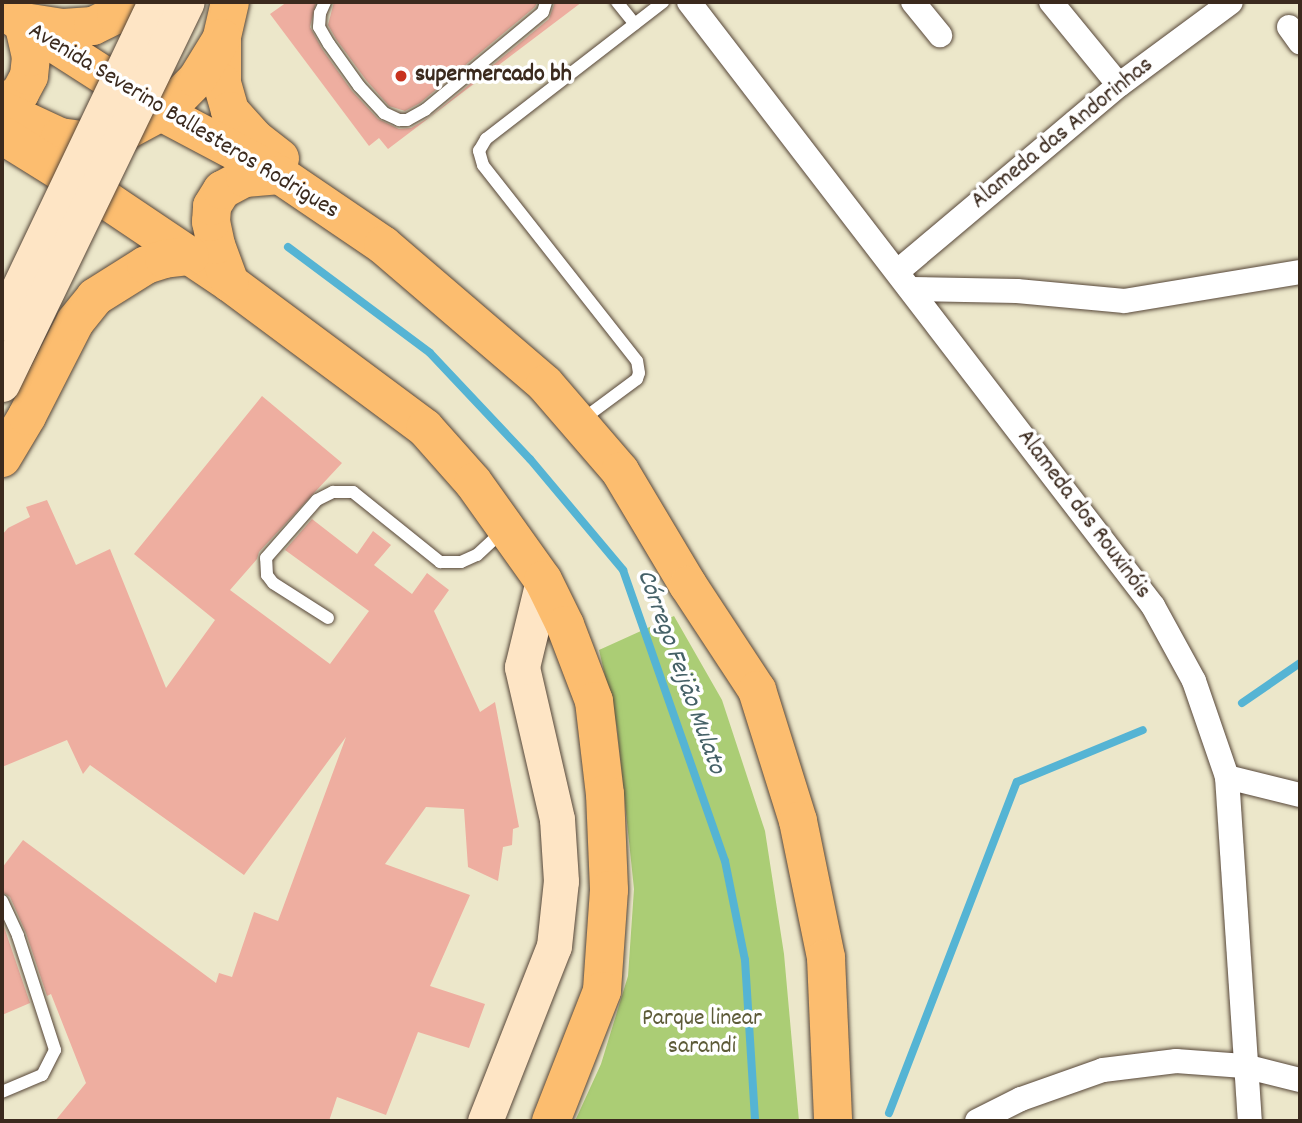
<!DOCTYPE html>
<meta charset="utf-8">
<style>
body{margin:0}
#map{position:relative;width:1302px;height:1123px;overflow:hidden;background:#ece7ca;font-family:Dekko,sans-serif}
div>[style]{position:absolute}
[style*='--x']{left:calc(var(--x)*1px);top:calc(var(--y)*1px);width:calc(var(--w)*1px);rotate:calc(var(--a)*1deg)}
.green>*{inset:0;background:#abcd75}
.stream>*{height:8px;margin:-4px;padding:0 4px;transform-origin:4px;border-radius:4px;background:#55b4d4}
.building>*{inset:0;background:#eeaea0}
.roads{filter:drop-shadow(0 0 2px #564638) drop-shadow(0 0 2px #564638)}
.lane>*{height:12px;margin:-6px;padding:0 6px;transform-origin:6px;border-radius:6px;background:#fff}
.street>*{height:24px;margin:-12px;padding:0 12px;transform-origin:12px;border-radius:12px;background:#fff}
.secondary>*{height:35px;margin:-17.5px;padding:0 17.5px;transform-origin:17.5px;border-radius:17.5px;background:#fee5c5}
.primary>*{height:38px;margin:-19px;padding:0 19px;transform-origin:19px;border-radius:19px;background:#fcbd6f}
.bridges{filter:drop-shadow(0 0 2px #564638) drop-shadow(0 0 2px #564638)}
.secondary-bridge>*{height:35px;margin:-17.5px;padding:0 17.5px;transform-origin:17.5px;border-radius:17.5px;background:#fee5c5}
.dots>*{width:19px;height:19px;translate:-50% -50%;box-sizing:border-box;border:4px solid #fff;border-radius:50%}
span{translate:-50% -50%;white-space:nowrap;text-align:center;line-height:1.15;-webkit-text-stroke:7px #fff;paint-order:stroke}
.poi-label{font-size:24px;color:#3b2a1e;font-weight:700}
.left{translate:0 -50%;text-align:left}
.street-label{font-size:24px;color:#3b2a1e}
.park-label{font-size:24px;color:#5d5b38}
.water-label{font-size:26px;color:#456167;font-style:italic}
.frame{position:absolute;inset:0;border:4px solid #3b2a1e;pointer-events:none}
</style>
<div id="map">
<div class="green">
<i style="clip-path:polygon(674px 616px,722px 700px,765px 831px,784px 954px,799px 1121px,575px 1121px,601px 1064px,628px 976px,634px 889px,617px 727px,599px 650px)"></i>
</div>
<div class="stream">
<i style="--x:288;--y:247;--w:177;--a:36.7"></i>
<i style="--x:430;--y:353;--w:146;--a:46.7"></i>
<i style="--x:530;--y:459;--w:145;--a:50"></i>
<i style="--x:623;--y:570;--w:308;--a:70.7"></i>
<i style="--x:725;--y:861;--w:101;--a:78.6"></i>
<i style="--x:745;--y:960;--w:161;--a:86.4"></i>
<i style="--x:1242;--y:703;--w:70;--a:-34.6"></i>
<i style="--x:889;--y:1113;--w:355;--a:-68.9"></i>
<i style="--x:1017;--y:782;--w:136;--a:-22.4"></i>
</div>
<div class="building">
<i style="clip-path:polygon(287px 2px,316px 2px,310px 27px,322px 49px,352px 91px,378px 119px,399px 129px,411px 128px,430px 117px,549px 19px,555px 2px,582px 2px,388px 149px,379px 138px,369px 146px,270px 14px)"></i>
<i style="clip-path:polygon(334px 2px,537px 2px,535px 7px,420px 103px,405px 111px,389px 106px,366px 80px,336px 39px,328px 25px)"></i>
<i style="clip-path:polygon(262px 396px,342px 463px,259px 552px,257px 559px,230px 590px,330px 664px,369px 611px,285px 550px,312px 519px,357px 554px,373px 531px,391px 545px,374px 565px,412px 594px,427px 573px,449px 590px,434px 611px,480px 712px,495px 702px,519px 827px,513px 829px,512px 845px,503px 847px,498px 881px,468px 867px,464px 809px,426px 807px,385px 864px,470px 895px,430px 986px,485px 1004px,469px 1048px,418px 1032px,386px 1115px,337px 1097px,329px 1121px,55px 1121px,86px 1083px,51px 994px,47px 996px,26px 933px,10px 897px,2px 892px,2px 868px,23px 840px,216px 983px,219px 973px,232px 977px,254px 912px,278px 921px,346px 737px,244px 875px,90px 765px,83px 774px,67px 740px,2px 767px,2px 535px,8px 528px,30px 517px,26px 507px,47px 500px,76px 565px,110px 549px,166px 688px,215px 620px,134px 554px)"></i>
<i style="clip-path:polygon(2px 921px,30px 1003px,2px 1015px)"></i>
</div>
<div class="roads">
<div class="lane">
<i style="--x:325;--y:2;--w:12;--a:114"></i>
<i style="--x:320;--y:13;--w:14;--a:94"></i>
<i style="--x:319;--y:27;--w:20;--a:60"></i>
<i style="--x:329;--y:44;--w:52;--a:54.5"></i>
<i style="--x:359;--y:86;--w:37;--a:47"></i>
<i style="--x:384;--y:113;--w:17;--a:25"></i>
<i style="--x:399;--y:120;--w:8;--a:0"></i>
<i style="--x:407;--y:120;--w:21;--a:-29"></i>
<i style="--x:425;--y:110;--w:153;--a:-39.7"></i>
<i style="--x:543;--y:12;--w:10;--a:-73"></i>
<i style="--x:617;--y:2;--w:28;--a:51"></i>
<i style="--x:583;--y:419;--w:67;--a:-36.5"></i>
<i style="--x:637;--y:379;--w:6;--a:-72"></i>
<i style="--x:639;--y:373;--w:12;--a:-99"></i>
<i style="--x:637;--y:361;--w:249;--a:-128.2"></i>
<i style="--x:483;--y:165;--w:15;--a:-106"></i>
<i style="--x:479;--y:151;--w:14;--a:-60"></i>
<i style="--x:486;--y:139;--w:224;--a:-37.7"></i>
<i style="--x:328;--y:618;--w:65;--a:-147.5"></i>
<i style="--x:273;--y:583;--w:10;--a:-127"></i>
<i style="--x:267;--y:575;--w:17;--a:-93"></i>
<i style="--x:266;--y:558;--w:77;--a:-48.7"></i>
<i style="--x:317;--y:500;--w:18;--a:-27"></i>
<i style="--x:333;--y:492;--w:20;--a:0"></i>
<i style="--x:353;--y:492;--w:112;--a:38.8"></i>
<i style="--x:440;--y:562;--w:21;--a:0"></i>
<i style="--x:461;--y:562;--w:17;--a:-24"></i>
<i style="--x:477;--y:555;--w:35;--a:-43"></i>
<i style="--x:2;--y:901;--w:38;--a:65"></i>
<i style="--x:18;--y:936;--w:120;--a:72"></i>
<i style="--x:55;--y:1050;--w:28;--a:117"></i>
<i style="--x:42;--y:1075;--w:43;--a:157"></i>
</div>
<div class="street">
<i style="--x:689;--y:2;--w:762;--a:52.47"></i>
<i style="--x:1153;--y:606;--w:85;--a:61.3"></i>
<i style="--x:1194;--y:681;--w:102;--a:71"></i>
<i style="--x:1227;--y:777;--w:345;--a:86.2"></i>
<i style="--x:913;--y:2;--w:43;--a:50.7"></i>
<i style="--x:1051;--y:2;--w:107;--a:50.7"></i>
<i style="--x:1289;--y:27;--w:19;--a:54"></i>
<i style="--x:898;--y:271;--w:289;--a:-40.1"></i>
<i style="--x:1119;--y:85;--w:139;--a:-36.5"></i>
<i style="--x:912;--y:289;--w:105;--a:1.1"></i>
<i style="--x:1017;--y:291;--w:108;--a:5.3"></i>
<i style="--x:1125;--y:301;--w:177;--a:-9.4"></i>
<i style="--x:1227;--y:777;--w:75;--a:13.9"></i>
<i style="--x:977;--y:1121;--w:49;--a:-26.6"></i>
<i style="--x:1021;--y:1099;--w:87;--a:-19.5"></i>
<i style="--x:1103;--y:1070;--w:74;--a:-7"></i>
<i style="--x:1176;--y:1061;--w:68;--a:4.2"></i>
<i style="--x:1244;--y:1066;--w:58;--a:14"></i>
</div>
<div class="secondary">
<i style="--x:485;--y:1121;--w:188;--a:-68.5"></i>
<i style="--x:554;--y:946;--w:65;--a:-83.9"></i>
<i style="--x:561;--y:881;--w:62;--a:-93.7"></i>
<i style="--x:557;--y:819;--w:156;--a:-103"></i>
<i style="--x:522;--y:667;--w:89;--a:-76.4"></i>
</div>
<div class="primary">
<i style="--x:230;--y:2;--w:37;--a:103"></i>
<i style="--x:222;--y:38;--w:45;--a:90"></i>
<i style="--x:222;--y:83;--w:29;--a:74"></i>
<i style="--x:230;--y:111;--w:36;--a:48"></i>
<i style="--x:254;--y:138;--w:33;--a:38"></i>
<i style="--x:2;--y:10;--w:189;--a:32.7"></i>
<i style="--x:161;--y:112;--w:135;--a:27.9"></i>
<i style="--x:280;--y:175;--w:125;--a:34.2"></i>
<i style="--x:383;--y:245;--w:213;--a:40.6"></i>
<i style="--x:545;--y:384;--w:115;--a:49.2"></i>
<i style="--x:620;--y:471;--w:133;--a:59.2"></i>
<i style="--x:688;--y:585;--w:126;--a:56.7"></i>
<i style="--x:757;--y:690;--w:137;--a:72.6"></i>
<i style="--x:798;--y:821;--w:140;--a:78.4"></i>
<i style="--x:826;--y:958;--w:163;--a:87.5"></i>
<i style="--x:24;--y:22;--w:39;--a:9"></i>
<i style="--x:63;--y:28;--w:30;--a:-4"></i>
<i style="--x:93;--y:26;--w:25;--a:-26"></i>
<i style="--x:116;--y:15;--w:18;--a:-45"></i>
<i style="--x:2;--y:105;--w:22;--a:-34"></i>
<i style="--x:20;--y:93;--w:19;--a:-62"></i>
<i style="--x:29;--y:76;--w:19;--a:-84"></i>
<i style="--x:31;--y:57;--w:31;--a:-103"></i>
<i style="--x:2;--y:110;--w:64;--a:25"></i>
<i style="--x:60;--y:137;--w:22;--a:8"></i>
<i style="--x:82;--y:140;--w:38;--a:-9"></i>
<i style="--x:120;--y:134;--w:47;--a:-28.2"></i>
<i style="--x:161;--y:112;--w:22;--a:-39"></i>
<i style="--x:178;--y:98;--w:27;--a:-45"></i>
<i style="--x:197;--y:79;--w:48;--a:-58.6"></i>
<i style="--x:2;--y:135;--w:125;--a:31.9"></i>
<i style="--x:108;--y:201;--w:147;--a:33.9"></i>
<i style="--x:230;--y:283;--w:243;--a:36.6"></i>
<i style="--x:425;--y:428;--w:72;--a:48.4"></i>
<i style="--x:473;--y:482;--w:120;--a:54.5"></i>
<i style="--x:543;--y:580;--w:50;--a:63.9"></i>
<i style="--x:565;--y:625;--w:81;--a:69.1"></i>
<i style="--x:594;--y:701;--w:94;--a:83.3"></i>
<i style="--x:605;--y:794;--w:96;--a:87.6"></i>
<i style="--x:609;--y:890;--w:101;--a:94"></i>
<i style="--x:602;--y:991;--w:140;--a:111.4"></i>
<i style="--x:230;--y:283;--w:40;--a:-110.2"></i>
<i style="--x:216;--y:245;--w:24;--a:-102"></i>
<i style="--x:211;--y:222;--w:16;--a:-86"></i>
<i style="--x:212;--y:206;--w:19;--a:-58"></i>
<i style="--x:222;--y:190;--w:26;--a:-28"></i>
<i style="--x:245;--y:178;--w:35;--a:-5"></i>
<i style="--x:2;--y:458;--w:49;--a:-59.2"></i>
<i style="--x:27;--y:416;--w:106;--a:-62.9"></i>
<i style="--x:75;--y:322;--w:32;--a:-51"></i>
<i style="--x:95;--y:297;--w:60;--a:-32.1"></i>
<i style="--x:146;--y:265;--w:19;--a:-18"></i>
<i style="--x:164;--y:259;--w:26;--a:-7"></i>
</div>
</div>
<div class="bridges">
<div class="secondary-bridge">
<i style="--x:2;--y:323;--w:356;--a:-64.5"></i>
<i style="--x:2;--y:384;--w:424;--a:-64.2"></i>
</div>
</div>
<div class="dots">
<i style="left:401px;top:76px;background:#c8321e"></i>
</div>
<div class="poi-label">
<span class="left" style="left:415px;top:76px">supermercado bh</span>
</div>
<div class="street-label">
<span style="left:183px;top:122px;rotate:31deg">Avenida Severino Ballesteros Rodrigues</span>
<span style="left:1063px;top:134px;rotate:-39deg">Alameda das Andorinhas</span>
<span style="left:1083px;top:515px;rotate:53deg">Alameda dos Rouxinóis</span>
</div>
<div class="park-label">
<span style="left:702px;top:1034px">Parque linear<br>sarandi</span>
</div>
<div class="water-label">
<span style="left:680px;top:672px;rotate:70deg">Córrego Feijão Mulato</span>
</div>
<div class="frame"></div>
</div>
